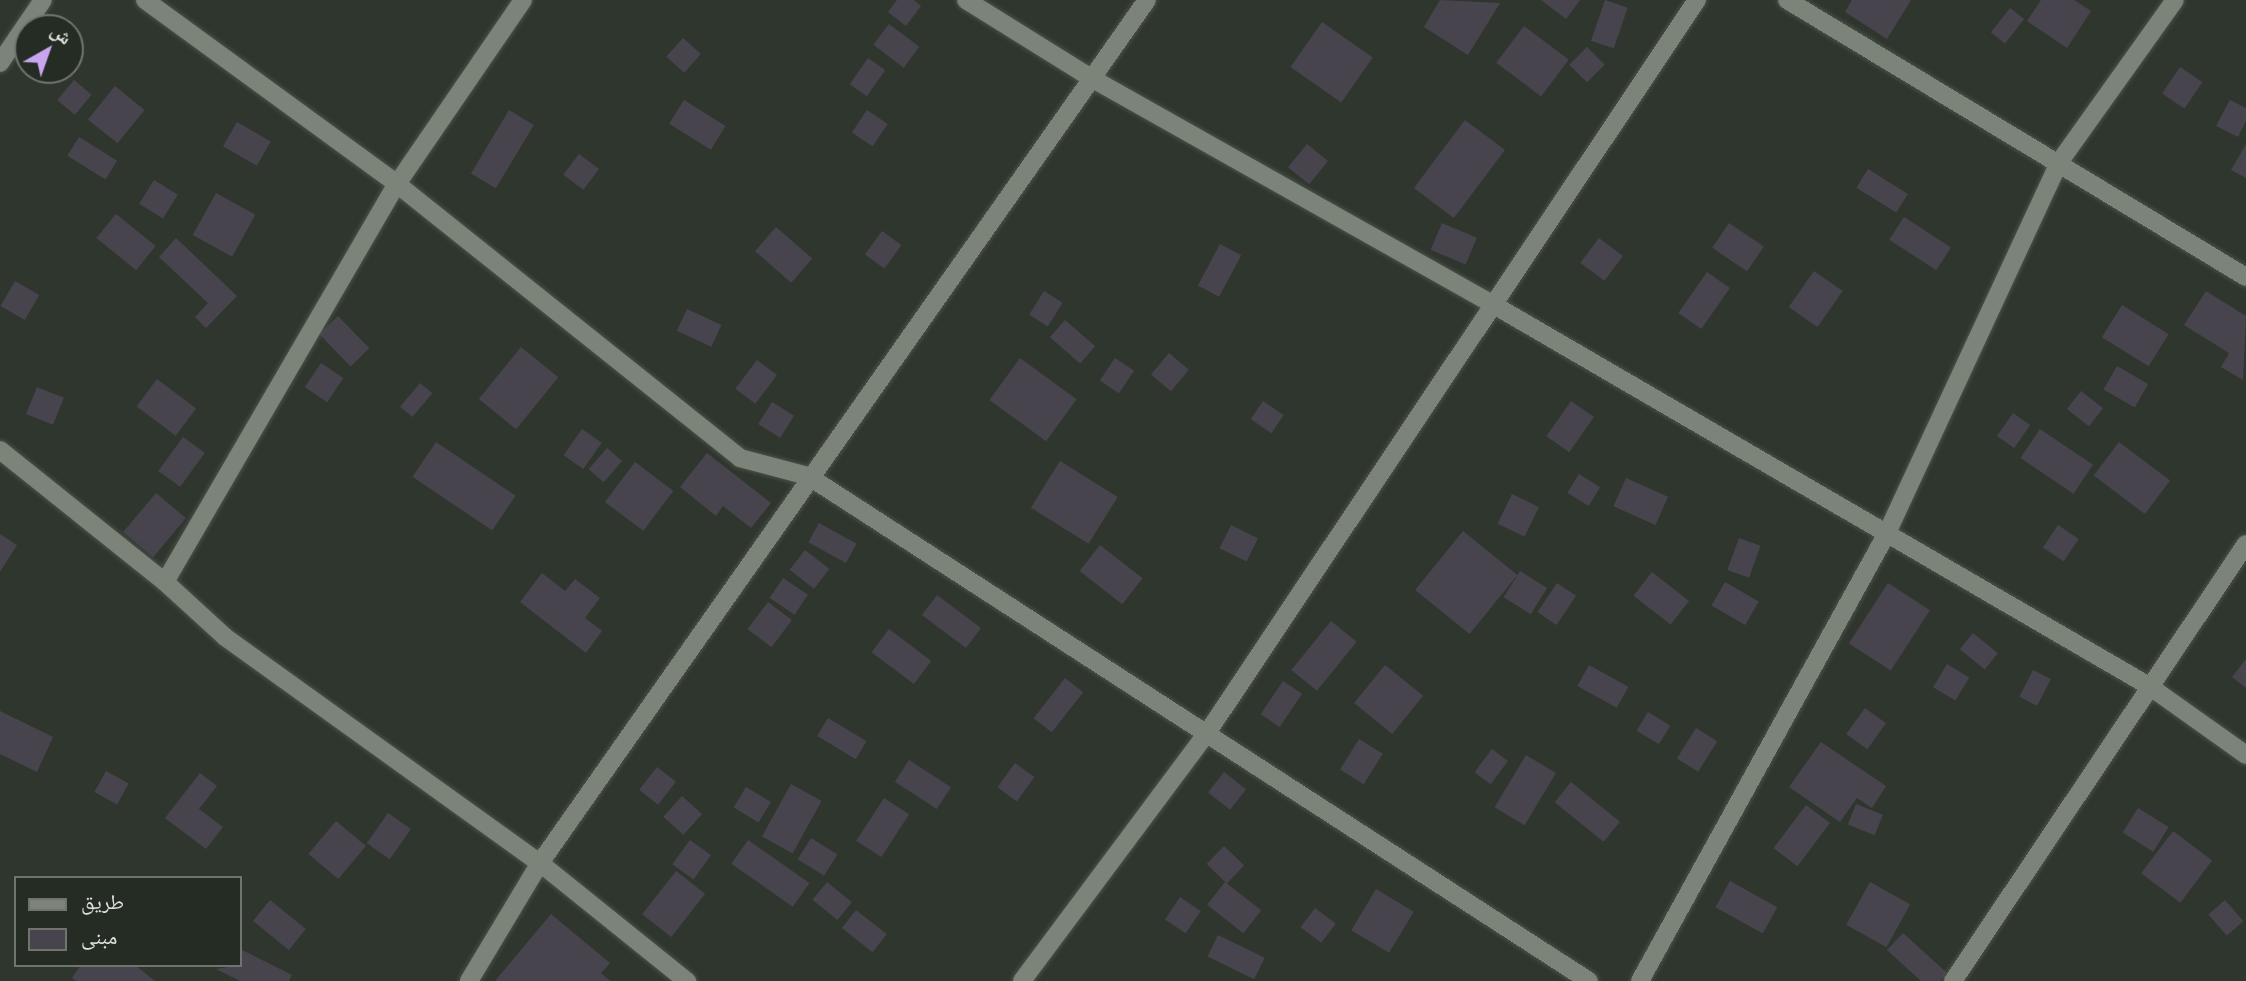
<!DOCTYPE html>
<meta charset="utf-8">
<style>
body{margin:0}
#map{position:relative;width:2246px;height:981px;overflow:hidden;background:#2f362e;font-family:"Zilla Slab","Noto Naskh Arabic",serif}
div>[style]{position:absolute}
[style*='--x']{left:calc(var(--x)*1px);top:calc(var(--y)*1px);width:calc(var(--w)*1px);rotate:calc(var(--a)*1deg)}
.building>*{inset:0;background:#48444e;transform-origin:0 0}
.roads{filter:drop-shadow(0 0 2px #4b514a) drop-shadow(0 0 2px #4b514a)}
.minor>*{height:18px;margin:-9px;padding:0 9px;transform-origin:9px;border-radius:9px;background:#7c847a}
span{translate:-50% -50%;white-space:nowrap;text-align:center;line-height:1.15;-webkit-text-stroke:7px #252c24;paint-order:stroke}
.legend{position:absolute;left:14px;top:876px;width:228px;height:91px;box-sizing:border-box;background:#252c24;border:2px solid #6f756e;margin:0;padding:9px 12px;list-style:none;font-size:21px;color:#dfe3de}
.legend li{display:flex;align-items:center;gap:14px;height:35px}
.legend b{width:35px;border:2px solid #6f756e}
.north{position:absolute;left:14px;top:14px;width:70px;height:70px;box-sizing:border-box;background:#252c24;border:2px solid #6f756e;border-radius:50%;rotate:40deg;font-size:19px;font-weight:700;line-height:28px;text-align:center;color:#dfe3de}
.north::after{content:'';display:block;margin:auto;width:24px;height:32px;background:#c7a6ef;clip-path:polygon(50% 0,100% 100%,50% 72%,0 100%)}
</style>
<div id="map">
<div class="building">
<i style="clip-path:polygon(897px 0,914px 0,921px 6px,906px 26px,888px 12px)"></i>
<i style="clip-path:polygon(1440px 0,1500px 3px,1468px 55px,1424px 27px)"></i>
<i style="clip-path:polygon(1541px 0,1580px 0,1566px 19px)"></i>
<i style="left:1605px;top:0;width:24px;height:43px;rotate:19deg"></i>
<i style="clip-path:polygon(1852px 0,1911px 0,1887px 39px,1845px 12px)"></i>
<i style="clip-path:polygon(2041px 0,2074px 0,2091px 11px,2067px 48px,2027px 21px)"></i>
<i style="left:2010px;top:8px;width:18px;height:31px;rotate:38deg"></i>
<i style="left:1322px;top:22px;width:62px;height:55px;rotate:35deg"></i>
<i style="left:889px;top:24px;width:38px;height:26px;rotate:37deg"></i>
<i style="left:1524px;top:26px;width:56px;height:46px;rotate:37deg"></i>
<i style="left:683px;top:38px;width:24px;height:25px;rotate:42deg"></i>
<i style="left:1587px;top:47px;width:25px;height:25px;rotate:45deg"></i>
<i style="left:868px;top:58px;width:21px;height:32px;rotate:35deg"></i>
<i style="left:2180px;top:67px;width:27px;height:32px;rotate:34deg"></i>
<i style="left:74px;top:80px;width:23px;height:26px;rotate:40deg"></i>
<i style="left:115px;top:86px;width:38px;height:43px;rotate:39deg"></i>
<i style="left:684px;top:100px;width:49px;height:28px;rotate:32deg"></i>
<i style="clip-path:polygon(2230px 100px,2246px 108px,2246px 121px,2238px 137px,2216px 126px)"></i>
<i style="left:509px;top:110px;width:29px;height:74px;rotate:31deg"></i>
<i style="left:867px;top:110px;width:25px;height:27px;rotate:34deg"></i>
<i style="left:1465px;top:120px;width:50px;height:85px;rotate:37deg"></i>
<i style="left:237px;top:122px;width:39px;height:28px;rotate:30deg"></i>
<i style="left:79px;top:137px;width:45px;height:22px;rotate:32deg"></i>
<i style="left:1307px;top:144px;width:27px;height:30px;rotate:39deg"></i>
<i style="clip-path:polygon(2246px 144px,2246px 178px,2231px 170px)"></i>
<i style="left:579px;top:154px;width:25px;height:26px;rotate:37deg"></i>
<i style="left:1868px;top:169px;width:47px;height:22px;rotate:32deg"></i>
<i style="left:154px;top:180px;width:28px;height:28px;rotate:32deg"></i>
<i style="left:216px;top:193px;width:45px;height:48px;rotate:29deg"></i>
<i style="left:116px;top:214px;width:51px;height:31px;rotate:39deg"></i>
<i style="left:1904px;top:217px;width:56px;height:27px;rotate:33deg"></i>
<i style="left:1442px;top:223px;width:38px;height:29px;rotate:23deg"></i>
<i style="left:1729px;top:223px;width:42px;height:30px;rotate:34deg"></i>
<i style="left:776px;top:227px;width:48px;height:32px;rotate:41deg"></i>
<i style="left:882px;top:231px;width:24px;height:29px;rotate:36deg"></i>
<i style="clip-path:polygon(176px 238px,237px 296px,206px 328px,195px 317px,208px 303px,159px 257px)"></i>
<i style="left:1599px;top:238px;width:30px;height:31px;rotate:37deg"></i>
<i style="left:1220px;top:244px;width:24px;height:47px;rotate:28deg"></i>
<i style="left:1814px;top:271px;width:35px;height:44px;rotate:35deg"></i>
<i style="left:1707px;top:272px;width:28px;height:50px;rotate:35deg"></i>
<i style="left:15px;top:281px;width:28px;height:29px;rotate:30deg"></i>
<i style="left:1044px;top:291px;width:22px;height:28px;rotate:32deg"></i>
<i style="clip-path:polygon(2206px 291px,2246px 316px,2243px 380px,2221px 367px,2229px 353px,2184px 325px)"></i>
<i style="left:2122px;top:305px;width:55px;height:38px;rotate:32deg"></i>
<i style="left:687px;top:309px;width:38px;height:24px;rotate:25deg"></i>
<i style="left:338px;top:316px;width:45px;height:26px;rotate:46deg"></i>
<i style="left:1065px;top:320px;width:40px;height:23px;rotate:41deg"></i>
<i style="left:521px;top:347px;width:48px;height:67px;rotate:39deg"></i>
<i style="left:1169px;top:353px;width:26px;height:28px;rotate:40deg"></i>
<i style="left:1020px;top:358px;width:70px;height:52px;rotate:36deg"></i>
<i style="left:1115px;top:358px;width:23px;height:27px;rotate:34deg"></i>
<i style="left:757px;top:360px;width:25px;height:36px;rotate:37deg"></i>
<i style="left:321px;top:363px;width:27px;height:29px;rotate:34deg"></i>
<i style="left:2117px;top:366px;width:36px;height:27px;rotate:30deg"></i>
<i style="left:157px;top:379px;width:49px;height:34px;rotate:37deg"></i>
<i style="left:420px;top:383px;width:16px;height:31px;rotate:40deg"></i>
<i style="left:37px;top:387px;width:29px;height:29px;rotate:22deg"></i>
<i style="left:2081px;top:391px;width:28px;height:23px;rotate:38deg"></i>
<i style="left:1263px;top:401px;width:25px;height:22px;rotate:34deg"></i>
<i style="left:1571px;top:401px;width:28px;height:43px;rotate:35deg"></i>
<i style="left:772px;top:402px;width:26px;height:26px;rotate:32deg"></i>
<i style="left:2013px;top:413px;width:21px;height:28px;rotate:35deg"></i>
<i style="left:582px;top:429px;width:24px;height:32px;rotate:35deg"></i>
<i style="left:2040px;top:429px;width:64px;height:35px;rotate:34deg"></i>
<i style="left:183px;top:437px;width:27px;height:42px;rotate:36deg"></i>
<i style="left:436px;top:442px;width:96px;height:42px;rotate:34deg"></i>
<i style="left:2119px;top:442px;width:64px;height:42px;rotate:37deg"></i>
<i style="left:607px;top:448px;width:20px;height:28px;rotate:41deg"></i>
<i style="clip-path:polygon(707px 453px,771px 503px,751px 528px,723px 506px,716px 516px,680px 487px)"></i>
<i style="left:1060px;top:461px;width:68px;height:55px;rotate:32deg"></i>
<i style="left:635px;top:462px;width:48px;height:50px;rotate:37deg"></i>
<i style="left:1579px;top:474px;width:25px;height:22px;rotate:32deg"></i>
<i style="left:1626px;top:478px;width:46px;height:31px;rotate:24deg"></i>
<i style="left:156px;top:493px;width:39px;height:51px;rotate:40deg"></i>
<i style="left:1512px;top:494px;width:30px;height:33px;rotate:26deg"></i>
<i style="left:819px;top:523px;width:43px;height:22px;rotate:29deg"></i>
<i style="left:1231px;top:525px;width:30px;height:26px;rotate:26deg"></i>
<i style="left:2058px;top:525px;width:25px;height:27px;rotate:34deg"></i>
<i style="left:1463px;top:531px;width:70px;height:76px;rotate:39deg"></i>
<i style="clip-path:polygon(0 534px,17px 545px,0 572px)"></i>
<i style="left:1739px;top:538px;width:23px;height:34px;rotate:20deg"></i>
<i style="left:1100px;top:545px;width:54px;height:33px;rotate:38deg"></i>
<i style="left:805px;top:550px;width:31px;height:25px;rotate:38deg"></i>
<i style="left:1520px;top:571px;width:32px;height:31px;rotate:32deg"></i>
<i style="left:1652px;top:572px;width:47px;height:30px;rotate:38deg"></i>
<i style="clip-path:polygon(542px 573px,565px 591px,575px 579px,600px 598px,585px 618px,602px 631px,586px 653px,520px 602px)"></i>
<i style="left:783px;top:578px;width:30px;height:24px;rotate:34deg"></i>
<i style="left:1725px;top:582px;width:39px;height:27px;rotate:30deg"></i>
<i style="left:1557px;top:583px;width:23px;height:35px;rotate:34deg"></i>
<i style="left:1888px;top:583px;width:50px;height:72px;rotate:33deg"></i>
<i style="left:937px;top:595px;width:55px;height:25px;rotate:37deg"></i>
<i style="left:768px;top:602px;width:30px;height:34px;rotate:37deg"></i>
<i style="left:1331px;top:621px;width:33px;height:63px;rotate:39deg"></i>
<i style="left:889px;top:629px;width:53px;height:29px;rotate:37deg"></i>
<i style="left:1973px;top:633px;width:32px;height:21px;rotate:39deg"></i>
<i style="clip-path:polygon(2246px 659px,2246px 688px,2232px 677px)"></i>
<i style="left:1947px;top:664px;width:26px;height:27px;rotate:31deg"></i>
<i style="left:1385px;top:665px;width:49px;height:49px;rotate:39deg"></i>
<i style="left:1589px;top:665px;width:45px;height:24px;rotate:29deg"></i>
<i style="left:2033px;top:670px;width:20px;height:30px;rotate:27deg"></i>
<i style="left:1065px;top:678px;width:23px;height:51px;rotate:38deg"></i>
<i style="left:1283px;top:681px;width:23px;height:40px;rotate:34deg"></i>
<i style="left:1865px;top:708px;width:26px;height:32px;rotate:36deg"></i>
<i style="clip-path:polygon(0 711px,53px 737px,37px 772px,0 754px)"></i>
<i style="left:1648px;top:712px;width:26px;height:22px;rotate:31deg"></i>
<i style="left:828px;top:718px;width:45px;height:21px;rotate:31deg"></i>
<i style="left:1696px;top:728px;width:25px;height:36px;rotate:32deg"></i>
<i style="left:1359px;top:739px;width:28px;height:36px;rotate:32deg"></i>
<i style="clip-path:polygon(1821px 742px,1886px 786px,1872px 808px,1857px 798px,1840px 822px,1789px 787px)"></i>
<i style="left:1492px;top:749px;width:20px;height:29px;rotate:37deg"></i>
<i style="left:1526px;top:755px;width:35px;height:61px;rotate:31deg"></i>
<i style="left:909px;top:760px;width:50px;height:26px;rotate:33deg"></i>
<i style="left:1015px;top:763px;width:24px;height:30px;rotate:36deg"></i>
<i style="left:657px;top:767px;width:24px;height:29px;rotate:38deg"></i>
<i style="left:106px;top:771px;width:26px;height:24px;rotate:29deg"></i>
<i style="left:1224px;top:772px;width:28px;height:26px;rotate:38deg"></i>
<i style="clip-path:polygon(200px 773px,217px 786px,199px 809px,223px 827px,206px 849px,165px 818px)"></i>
<i style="left:1571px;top:782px;width:63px;height:26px;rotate:39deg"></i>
<i style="left:791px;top:784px;width:35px;height:60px;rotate:29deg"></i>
<i style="left:746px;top:787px;width:29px;height:24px;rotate:31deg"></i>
<i style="left:682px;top:796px;width:27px;height:28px;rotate:42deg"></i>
<i style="left:884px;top:798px;width:30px;height:51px;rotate:33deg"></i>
<i style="left:1856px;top:804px;width:29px;height:22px;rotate:22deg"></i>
<i style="left:1806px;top:805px;width:30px;height:54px;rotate:37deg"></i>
<i style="left:2138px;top:808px;width:36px;height:29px;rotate:32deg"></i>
<i style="left:388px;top:813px;width:28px;height:37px;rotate:35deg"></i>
<i style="left:336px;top:821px;width:39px;height:43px;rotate:40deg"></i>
<i style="left:2173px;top:831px;width:49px;height:53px;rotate:37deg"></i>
<i style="left:811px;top:838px;width:31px;height:25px;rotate:32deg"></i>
<i style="left:690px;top:840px;width:26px;height:30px;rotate:36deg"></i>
<i style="left:748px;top:840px;width:75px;height:29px;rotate:35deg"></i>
<i style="left:1224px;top:846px;width:28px;height:25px;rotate:44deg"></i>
<i style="left:676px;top:871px;width:37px;height:55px;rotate:38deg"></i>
<i style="left:1730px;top:881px;width:54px;height:30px;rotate:29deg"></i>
<i style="left:827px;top:882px;width:32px;height:23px;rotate:39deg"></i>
<i style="left:1225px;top:882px;width:46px;height:29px;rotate:38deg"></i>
<i style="left:1870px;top:882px;width:46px;height:49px;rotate:29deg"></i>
<i style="left:1376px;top:889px;width:44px;height:48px;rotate:31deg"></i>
<i style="left:1180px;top:897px;width:25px;height:27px;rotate:34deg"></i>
<i style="left:270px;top:900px;width:46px;height:27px;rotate:39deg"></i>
<i style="left:2225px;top:900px;width:28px;height:22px;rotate:49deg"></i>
<i style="left:1315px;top:908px;width:26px;height:24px;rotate:37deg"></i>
<i style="left:856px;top:910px;width:39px;height:23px;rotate:38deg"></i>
<i style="clip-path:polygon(551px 914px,610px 963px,601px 973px,610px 981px,495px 981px)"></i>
<i style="clip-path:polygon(1903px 933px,1947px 973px,1940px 981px,1921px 981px,1887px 950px)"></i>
<i style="left:1218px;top:935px;width:52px;height:24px;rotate:26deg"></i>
<i style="clip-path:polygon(240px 949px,292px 975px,289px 981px,240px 981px,216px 969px,240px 965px)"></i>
<i style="clip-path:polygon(81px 965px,135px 965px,155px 981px,76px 981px,72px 978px)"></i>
</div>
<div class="roads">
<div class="minor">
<i style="--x:145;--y:0;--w:312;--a:36.1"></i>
<i style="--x:397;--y:184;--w:439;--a:38.6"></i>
<i style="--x:740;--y:458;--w:70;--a:14.8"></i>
<i style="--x:808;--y:476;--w:930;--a:32.89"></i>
<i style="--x:966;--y:0;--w:150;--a:31.9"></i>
<i style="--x:1093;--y:79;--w:460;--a:29.4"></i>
<i style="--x:1494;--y:305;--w:758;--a:30.19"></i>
<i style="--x:2149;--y:686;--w:119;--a:35.4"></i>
<i style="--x:1787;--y:0;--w:536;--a:31.11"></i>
<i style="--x:0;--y:63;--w:76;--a:-55.7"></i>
<i style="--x:0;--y:450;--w:211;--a:38.7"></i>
<i style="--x:165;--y:582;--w:81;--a:42.5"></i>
<i style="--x:225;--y:637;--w:388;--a:35.7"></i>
<i style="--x:540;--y:863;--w:189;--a:38.8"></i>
<i style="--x:165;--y:582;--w:461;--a:-59.8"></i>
<i style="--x:397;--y:184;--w:223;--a:-55.6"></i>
<i style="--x:469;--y:981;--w:138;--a:-59"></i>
<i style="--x:540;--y:863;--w:1055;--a:-54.88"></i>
<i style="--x:1022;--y:981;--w:309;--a:-53.3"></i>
<i style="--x:1207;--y:733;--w:882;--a:-56.24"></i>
<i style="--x:1640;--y:981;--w:512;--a:-61.13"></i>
<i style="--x:1887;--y:533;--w:407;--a:-65.1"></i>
<i style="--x:2058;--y:164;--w:201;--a:-54.5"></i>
<i style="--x:1953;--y:981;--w:526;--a:-56.16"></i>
</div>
</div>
<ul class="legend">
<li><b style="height:9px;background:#7c847a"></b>طريق</li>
<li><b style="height:19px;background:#48444e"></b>مبنى</li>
</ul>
<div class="north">ش</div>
</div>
